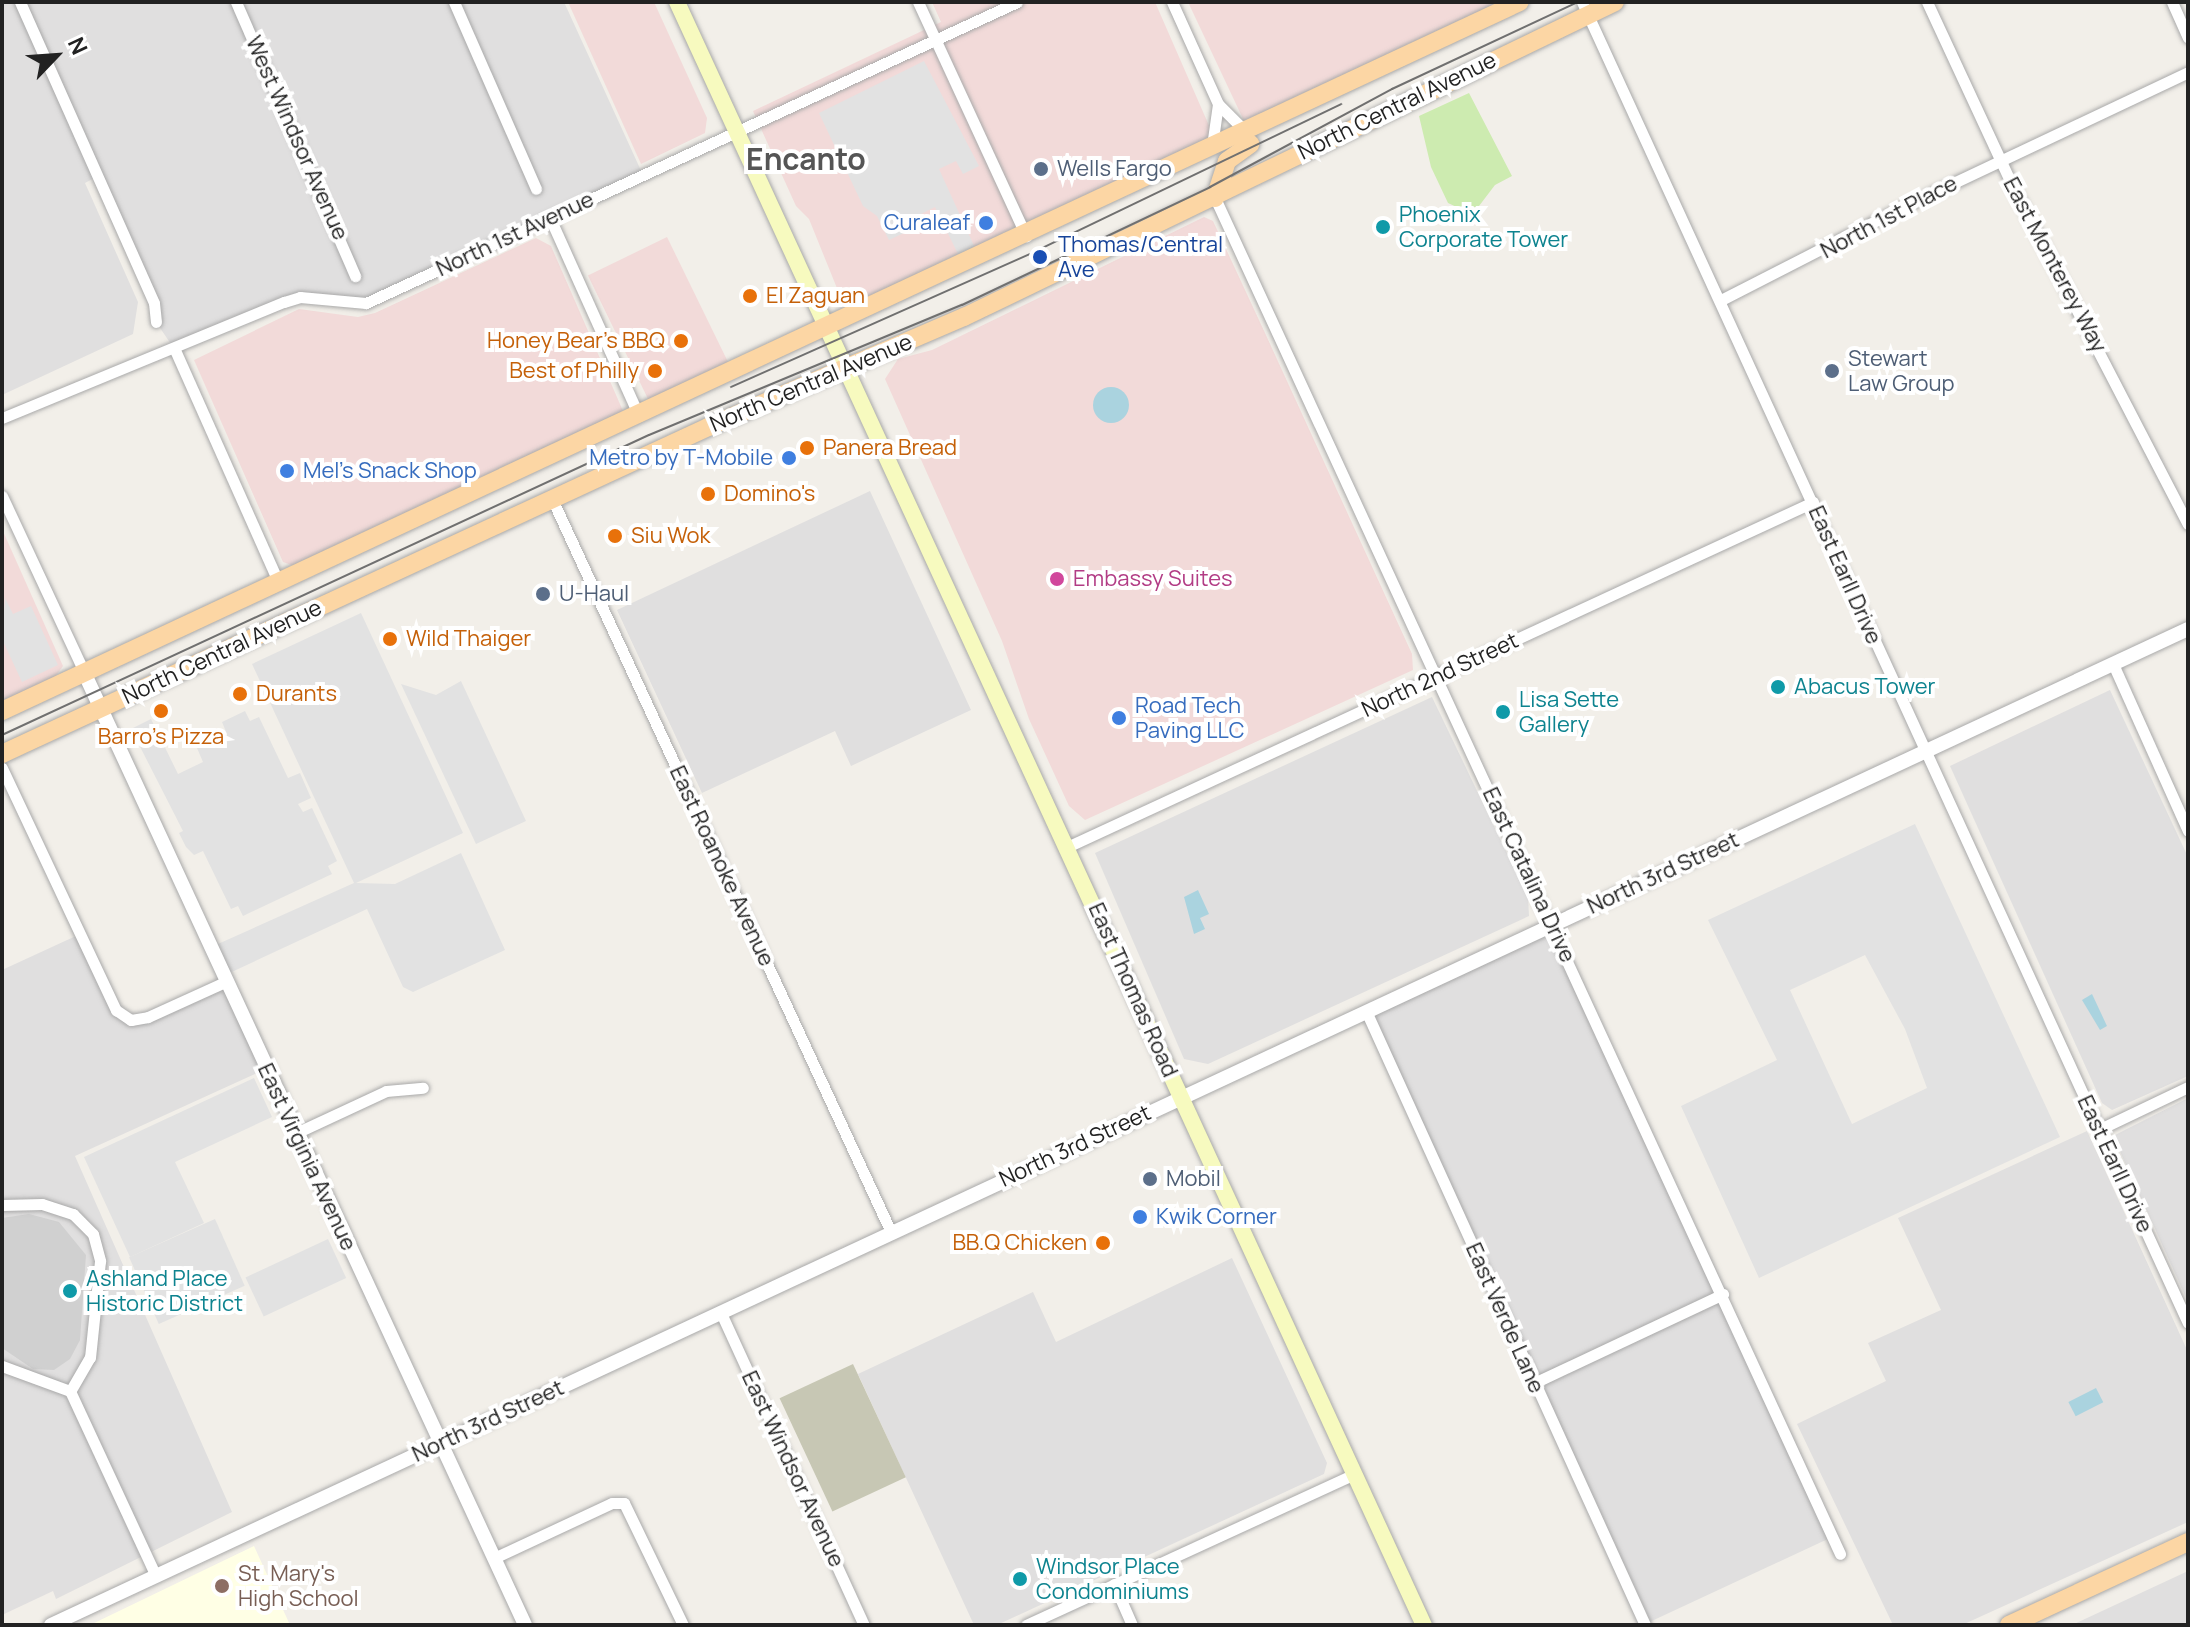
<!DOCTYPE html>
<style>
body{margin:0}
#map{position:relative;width:2190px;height:1627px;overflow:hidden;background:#f2efe9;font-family:Manrope,sans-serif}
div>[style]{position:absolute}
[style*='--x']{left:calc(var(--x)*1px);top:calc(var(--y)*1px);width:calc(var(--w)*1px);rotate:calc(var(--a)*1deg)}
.residential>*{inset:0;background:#e0dfdf;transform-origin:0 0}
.commercial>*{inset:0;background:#f2dad9;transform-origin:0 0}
.education>*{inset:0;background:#ffffe5}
.religious>*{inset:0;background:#d0d0d0}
.construction>*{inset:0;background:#c7c7b4;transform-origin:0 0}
.grass>*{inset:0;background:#cdebb0}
.parking>*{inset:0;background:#e2e2e2;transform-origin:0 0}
.water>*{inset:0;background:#aad3df;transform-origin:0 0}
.round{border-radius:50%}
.roads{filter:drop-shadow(0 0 2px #a9a9a9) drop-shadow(0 0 2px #a9a9a9)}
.minor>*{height:11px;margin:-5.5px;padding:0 5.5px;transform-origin:5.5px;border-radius:5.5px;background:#fff}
.tertiary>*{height:14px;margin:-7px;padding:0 7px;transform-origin:7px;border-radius:7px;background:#fff}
.secondary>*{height:16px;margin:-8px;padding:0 8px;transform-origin:8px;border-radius:8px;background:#f7fabf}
.primary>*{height:18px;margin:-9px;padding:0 9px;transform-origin:9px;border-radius:9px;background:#fcd6a4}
.tram>*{height:2px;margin:-1px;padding:0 1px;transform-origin:1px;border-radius:1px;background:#707070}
.dots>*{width:22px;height:22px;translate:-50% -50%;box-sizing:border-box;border:4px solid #fff;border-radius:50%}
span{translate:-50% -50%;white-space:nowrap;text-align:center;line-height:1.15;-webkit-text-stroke:8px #fff;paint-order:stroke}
.street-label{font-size:22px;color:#222}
.service-label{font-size:22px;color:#4e5e75}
.left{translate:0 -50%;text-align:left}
.culture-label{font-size:22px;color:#0d838f}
.shop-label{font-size:22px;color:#366cbe}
.right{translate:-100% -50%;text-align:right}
.transit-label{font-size:22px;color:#164399}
.food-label{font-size:22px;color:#c56008}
.hotel-label{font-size:22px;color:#b23c85}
.education-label{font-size:22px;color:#785e54}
.district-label{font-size:30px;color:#555;font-weight:700}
.frame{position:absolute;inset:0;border:4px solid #222;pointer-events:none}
.north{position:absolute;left:16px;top:16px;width:80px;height:80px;-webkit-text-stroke:6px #fff;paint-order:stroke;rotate:65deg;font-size:22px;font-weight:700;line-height:32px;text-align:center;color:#222}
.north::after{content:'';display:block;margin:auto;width:28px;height:36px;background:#222;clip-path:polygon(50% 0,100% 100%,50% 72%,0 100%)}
</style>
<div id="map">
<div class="residential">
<i style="clip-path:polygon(2px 2px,564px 2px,643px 175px,366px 303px,300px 297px,175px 350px,156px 322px,98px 176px,85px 183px,138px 302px,133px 334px,2px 395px)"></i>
<i style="clip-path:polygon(870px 491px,971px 710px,851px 766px,835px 731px,702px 793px,617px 610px)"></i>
<i style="clip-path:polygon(2110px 690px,2188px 857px,2188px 1076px,2112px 1110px,2102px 1103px,1950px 766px)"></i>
<i style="clip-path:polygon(1432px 697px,1528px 897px,1529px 916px,1208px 1064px,1184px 1059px,1095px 853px)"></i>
<i style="left:1552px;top:925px;width:673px;height:205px;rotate:65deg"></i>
<i style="clip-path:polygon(78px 935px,106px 997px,131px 1020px,225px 982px,266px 1069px,75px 1156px,232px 1512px,56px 1599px,53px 1591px,2px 1615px,2px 970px)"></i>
<i style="clip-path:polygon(2188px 1098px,2188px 1302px,2113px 1136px)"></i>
<i style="clip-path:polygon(2087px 1131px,2188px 1352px,2188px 1522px,1962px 1625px,1893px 1625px,1797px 1424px,1886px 1381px,1868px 1343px,1941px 1310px,1898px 1218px)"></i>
<i style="clip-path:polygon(1232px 1258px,1327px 1463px,1324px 1474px,997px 1625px,974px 1625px,858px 1374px,1033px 1292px,1056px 1342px)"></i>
<i style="clip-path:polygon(2188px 1571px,2188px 1625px,2072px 1625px)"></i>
</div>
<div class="commercial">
<i style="clip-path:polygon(568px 2px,654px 2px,707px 118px,705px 133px,641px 164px)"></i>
<i style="clip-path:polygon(932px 2px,1155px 2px,1214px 137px,845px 308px,809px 219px,796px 206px,753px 111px,941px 22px)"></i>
<i style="clip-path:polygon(1188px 2px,1505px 2px,1244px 121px)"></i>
<i style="clip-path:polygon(1204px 217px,1213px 221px,1265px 333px,1412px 654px,1413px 670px,1085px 820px,1069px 806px,1029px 719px,1002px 641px,885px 379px,898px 359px,932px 350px)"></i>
<i style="left:667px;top:237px;width:145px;height:88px;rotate:64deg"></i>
<i style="clip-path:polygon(536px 238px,551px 246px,623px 411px,294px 566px,283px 562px,194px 360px,299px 309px,358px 317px,375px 313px)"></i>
<i style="clip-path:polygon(2px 529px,63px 666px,55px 677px,2px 703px)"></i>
</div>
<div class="education">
<i style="clip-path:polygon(254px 1546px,290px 1625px,90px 1625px)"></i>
</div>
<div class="religious">
<i style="clip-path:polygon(29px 1214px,59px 1222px,86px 1255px,80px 1340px,70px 1359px,54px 1370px,33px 1369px,2px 1348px,2px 1218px)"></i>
</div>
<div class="construction">
<i style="left:853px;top:1364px;width:125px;height:81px;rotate:65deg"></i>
</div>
<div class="grass">
<i style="clip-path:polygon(1469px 93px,1512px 176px,1495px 185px,1479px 206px,1463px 210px,1448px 203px,1431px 167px,1419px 116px)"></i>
</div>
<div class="parking">
<i style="clip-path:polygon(924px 61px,979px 166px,963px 174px,956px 161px,939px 169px,975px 248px,959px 256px,935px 207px,919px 215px,923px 224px,889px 240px,877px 216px,863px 206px,819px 113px)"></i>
<i style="clip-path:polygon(5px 598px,13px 614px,31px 606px,58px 665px,22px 682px,2px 639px)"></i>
<i style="clip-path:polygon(361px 613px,463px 833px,356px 883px,395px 884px,461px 853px,505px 950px,413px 992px,403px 987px,367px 909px,223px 976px,209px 948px,354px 883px,252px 664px)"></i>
<i style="clip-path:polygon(461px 681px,526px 821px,476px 844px,401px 684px,436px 695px)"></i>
<i style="clip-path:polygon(245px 711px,250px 721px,259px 717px,288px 778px,300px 773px,311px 798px,298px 804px,303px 812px,312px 808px,337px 861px,328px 866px,332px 874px,243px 916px,238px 906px,231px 909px,203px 851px,194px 855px,186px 847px,179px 833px,183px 831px,131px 729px,151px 719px,178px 774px,203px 762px,197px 748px,227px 734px,222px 722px)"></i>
<i style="clip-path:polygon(evenodd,1915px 824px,2060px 1137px,1759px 1278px,1681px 1106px,1777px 1060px,1708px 920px,1915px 824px,1865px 955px,1905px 1029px,1927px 1088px,1852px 1124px,1790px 990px,1865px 955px)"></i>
<i style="clip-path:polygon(254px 1078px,272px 1117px,175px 1162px,204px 1223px,130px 1257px,84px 1157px)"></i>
<i style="left:215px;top:1219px;width:73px;height:94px;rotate:66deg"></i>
<i style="left:328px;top:1239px;width:43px;height:91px;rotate:65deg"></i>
</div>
<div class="water">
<i class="round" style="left:1093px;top:387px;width:36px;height:36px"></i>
<i style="clip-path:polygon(1198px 890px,1209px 914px,1200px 918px,1205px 929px,1194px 934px,1184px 897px)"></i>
<i style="clip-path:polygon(2092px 994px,2107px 1026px,2100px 1030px,2082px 1000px)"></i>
<i style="left:2096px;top:1388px;width:16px;height:31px;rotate:63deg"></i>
</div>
<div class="roads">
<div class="minor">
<i style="--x:20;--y:2;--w:329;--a:66"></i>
<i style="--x:154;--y:303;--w:19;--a:84"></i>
<i style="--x:236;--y:2;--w:299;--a:66.5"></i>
<i style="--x:454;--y:2;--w:204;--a:66.3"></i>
<i style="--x:918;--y:2;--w:258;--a:65.2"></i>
<i style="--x:1172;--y:2;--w:112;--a:65.7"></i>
<i style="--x:1218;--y:104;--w:31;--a:45"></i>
<i style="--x:1240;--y:126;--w:12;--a:9"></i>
<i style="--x:1582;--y:2;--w:1453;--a:65.36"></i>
<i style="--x:1927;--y:2;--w:200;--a:65.1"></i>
<i style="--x:2011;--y:183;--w:384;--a:62.6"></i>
<i style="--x:2172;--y:2;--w:39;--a:66"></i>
<i style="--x:1212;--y:146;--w:42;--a:-81.9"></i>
<i style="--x:1215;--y:198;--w:1493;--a:65.25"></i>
<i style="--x:550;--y:218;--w:217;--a:65.8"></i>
<i style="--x:1721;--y:300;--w:211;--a:-27.1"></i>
<i style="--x:1909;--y:204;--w:309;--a:-25.3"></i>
<i style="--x:175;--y:350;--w:251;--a:66"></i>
<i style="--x:2;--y:418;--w:305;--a:-22.4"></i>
<i style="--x:284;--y:302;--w:17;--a:-17"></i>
<i style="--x:300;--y:297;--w:66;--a:5.2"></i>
<i style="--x:366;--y:303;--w:717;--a:-24.81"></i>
<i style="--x:2;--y:496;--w:192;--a:65"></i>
<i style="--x:553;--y:501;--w:805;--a:65.19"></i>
<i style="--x:2113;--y:664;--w:183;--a:65.8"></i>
<i style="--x:2;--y:768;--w:268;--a:64.8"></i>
<i style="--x:116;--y:1010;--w:18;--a:34"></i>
<i style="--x:131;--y:1020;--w:17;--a:-10"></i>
<i style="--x:148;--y:1017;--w:85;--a:-24.4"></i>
<i style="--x:1067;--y:847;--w:822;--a:-24.82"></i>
<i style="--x:1366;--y:1011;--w:674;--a:65.56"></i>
<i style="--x:2100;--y:1129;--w:98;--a:-25.5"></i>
<i style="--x:296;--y:1133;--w:99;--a:-25"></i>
<i style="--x:386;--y:1091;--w:37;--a:-5"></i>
<i style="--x:2;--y:1205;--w:40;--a:-1.4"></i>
<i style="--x:42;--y:1204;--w:33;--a:18"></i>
<i style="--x:73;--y:1214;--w:28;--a:45"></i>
<i style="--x:93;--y:1234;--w:28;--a:75"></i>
<i style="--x:100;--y:1261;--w:97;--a:95.9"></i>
<i style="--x:90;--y:1357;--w:39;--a:120"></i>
<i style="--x:721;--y:1313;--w:343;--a:65.4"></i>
<i style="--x:2;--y:1366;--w:72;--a:20.2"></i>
<i style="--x:70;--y:1391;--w:204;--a:65.1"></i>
<i style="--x:1534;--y:1383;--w:209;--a:-25.2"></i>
<i style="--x:494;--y:1558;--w:130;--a:-25"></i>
<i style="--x:612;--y:1503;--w:12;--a:0"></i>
<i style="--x:624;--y:1503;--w:136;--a:64.2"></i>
<i style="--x:1114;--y:1584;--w:45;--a:66.3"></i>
<i style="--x:1026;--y:1625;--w:362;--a:-24.7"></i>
</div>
<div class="tertiary">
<i style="--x:83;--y:670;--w:1052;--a:65.16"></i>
<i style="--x:51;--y:1625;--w:2358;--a:-24.99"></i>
</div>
<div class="secondary">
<i style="--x:677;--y:2;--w:1787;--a:65.29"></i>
</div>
<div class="primary">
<i style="--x:1215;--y:198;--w:39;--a:-72"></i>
<i style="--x:1227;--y:161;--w:29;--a:-36"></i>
<i style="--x:2;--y:711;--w:1675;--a:-25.04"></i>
<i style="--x:2;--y:754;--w:778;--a:-24.85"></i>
<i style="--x:708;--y:427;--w:279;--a:-23.3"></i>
<i style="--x:964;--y:317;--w:723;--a:-25.82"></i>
<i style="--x:2009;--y:1625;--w:197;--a:-24.9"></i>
</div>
</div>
<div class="tram">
<i style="--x:731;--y:387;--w:332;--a:-24"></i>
<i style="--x:1034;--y:252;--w:341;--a:-25.7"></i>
<i style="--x:2;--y:735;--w:713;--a:-24.88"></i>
<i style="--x:649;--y:435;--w:339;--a:-22.6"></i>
<i style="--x:962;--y:305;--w:275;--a:-25.4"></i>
<i style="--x:1210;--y:187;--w:207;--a:-28.3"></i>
<i style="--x:1392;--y:89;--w:205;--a:-25.1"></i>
</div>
<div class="dots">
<i style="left:1041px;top:169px;background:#5c6f8a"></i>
<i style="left:986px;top:223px;background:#3f7fe0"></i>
<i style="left:1383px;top:227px;background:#0f9aa8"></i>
<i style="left:1040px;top:257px;background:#1a4fb4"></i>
<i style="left:750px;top:296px;background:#e8710a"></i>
<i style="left:681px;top:341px;background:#e8710a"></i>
<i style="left:655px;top:371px;background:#e8710a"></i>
<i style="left:1832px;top:371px;background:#5c6f8a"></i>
<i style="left:807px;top:448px;background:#e8710a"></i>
<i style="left:789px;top:458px;background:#3f7fe0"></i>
<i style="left:287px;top:471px;background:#3f7fe0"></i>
<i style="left:708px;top:494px;background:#e8710a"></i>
<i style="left:615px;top:536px;background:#e8710a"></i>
<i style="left:1057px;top:579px;background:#d1479c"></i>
<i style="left:543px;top:594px;background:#5c6f8a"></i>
<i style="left:390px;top:639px;background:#e8710a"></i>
<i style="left:1778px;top:687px;background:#0f9aa8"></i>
<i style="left:240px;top:694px;background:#e8710a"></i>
<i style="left:161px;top:711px;background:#e8710a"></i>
<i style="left:1503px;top:712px;background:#0f9aa8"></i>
<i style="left:1119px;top:718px;background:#3f7fe0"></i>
<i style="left:1150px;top:1179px;background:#5c6f8a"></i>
<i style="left:1140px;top:1217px;background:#3f7fe0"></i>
<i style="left:1103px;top:1243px;background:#e8710a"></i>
<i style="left:70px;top:1291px;background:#0f9aa8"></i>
<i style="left:1020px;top:1579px;background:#0f9aa8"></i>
<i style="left:222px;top:1586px;background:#8d6e63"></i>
</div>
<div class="street-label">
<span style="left:1397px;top:106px;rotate:-26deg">North Central Avenue</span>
<span style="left:297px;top:138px;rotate:66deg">West Windsor Avenue</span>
<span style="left:1889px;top:217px;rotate:-28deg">North 1st Place</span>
<span style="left:515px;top:234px;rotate:-25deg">North 1st Avenue</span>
<span style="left:2055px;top:265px;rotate:62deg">East Monterey Way</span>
<span style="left:811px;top:383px;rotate:-23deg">North Central Avenue</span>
<span style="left:1845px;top:575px;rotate:66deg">East Earll Drive</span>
<span style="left:222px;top:652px;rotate:-25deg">North Central Avenue</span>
<span style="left:1440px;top:675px;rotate:-25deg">North 2nd Street</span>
<span style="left:722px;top:866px;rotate:65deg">East Roanoke Avenue</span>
<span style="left:1663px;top:873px;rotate:-25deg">North 3rd Street</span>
<span style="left:1529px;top:875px;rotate:65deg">East Catalina Drive</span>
<span style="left:1133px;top:990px;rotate:66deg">East Thomas Road</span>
<span style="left:1075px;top:1146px;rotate:-25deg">North 3rd Street</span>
<span style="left:307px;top:1157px;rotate:65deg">East Virginia Avenue</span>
<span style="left:2115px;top:1164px;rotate:65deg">East Earll Drive</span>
<span style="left:1505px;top:1318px;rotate:66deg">East Verde Lane</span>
<span style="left:488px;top:1421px;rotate:-25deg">North 3rd Street</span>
<span style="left:793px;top:1469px;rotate:65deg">East Windsor Avenue</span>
</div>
<div class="service-label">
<span class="left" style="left:1057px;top:169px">Wells Fargo</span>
<span class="left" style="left:1848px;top:371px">Stewart<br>Law Group</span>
<span class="left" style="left:559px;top:594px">U-Haul</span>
<span class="left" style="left:1166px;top:1179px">Mobil</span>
</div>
<div class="culture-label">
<span class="left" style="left:1399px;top:227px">Phoenix<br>Corporate Tower</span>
<span class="left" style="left:1794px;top:687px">Abacus Tower</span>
<span class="left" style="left:1519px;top:712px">Lisa Sette<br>Gallery</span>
<span class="left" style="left:86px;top:1291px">Ashland Place<br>Historic District</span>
<span class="left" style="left:1036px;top:1579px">Windsor Place<br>Condominiums</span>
</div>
<div class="shop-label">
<span class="right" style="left:970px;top:223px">Curaleaf</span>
<span class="right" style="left:773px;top:458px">Metro by T-Mobile</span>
<span class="left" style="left:303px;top:471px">Mel's Snack Shop</span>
<span class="left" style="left:1135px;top:718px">Road Tech<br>Paving LLC</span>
<span class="left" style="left:1156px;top:1217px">Kwik Corner</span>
</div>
<div class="transit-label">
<span class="left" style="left:1058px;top:257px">Thomas/Central<br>Ave</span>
</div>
<div class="food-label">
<span class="left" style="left:766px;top:296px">El Zaguan</span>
<span class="right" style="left:665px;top:341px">Honey Bear's BBQ</span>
<span class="right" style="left:639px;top:371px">Best of Philly</span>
<span class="left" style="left:823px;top:448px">Panera Bread</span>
<span class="left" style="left:724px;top:494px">Domino's</span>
<span class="left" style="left:631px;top:536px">Siu Wok</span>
<span class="left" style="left:406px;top:639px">Wild Thaiger</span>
<span class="left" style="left:256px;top:694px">Durants</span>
<span style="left:161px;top:737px">Barro's Pizza</span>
<span class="right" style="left:1087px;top:1243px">BB.Q Chicken</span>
</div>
<div class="hotel-label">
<span class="left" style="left:1073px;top:579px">Embassy Suites</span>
</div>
<div class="education-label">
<span class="left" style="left:238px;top:1586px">St. Mary's<br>High School</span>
</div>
<div class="district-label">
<span style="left:806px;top:159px">Encanto</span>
</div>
<div class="frame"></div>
<div class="north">N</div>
</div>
